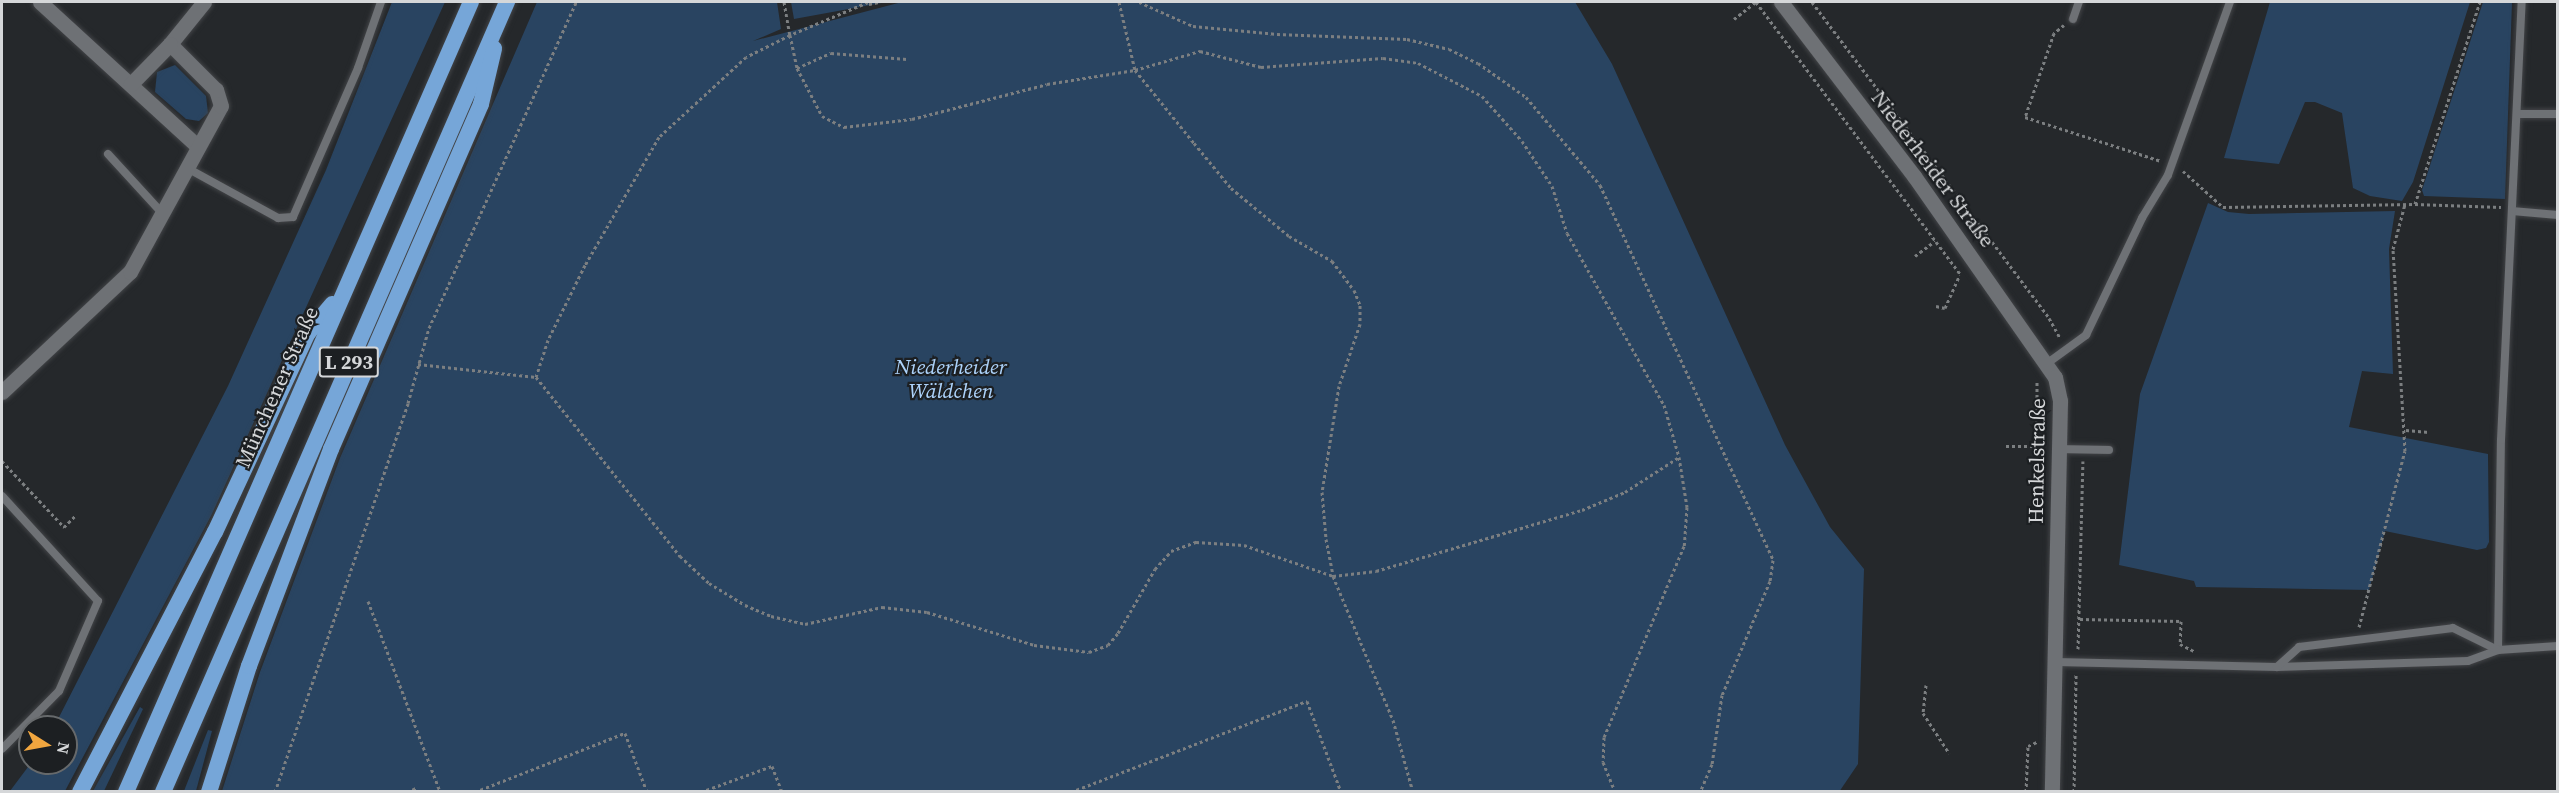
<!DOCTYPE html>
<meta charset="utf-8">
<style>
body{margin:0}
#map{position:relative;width:2559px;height:793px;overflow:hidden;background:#25282b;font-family:"Source Serif 4",serif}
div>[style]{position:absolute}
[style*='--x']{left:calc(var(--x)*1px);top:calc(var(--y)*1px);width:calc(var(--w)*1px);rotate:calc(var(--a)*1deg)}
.green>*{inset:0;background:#294461}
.path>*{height:3px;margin-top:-1.5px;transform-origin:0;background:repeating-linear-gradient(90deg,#7c7f81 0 3px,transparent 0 6px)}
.roads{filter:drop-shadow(0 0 2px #424447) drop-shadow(0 0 2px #424447)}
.service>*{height:8px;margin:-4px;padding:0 4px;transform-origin:4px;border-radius:4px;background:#6e7175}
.minor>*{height:15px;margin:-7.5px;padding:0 7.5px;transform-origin:7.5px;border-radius:7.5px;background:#6e7175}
.tertiary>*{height:15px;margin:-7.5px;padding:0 7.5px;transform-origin:7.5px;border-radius:7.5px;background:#6e7175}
.trunk>*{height:16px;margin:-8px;padding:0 8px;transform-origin:8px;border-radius:8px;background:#76a6d8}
span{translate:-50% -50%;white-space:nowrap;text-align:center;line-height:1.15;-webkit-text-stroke:4.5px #1c1f22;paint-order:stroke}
.shield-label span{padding:2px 4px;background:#1c1f22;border:2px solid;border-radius:4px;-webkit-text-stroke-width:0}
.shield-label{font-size:20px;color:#d5d7d9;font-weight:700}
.street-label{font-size:21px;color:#d5d7d9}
.park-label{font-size:21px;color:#add3fb;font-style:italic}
.frame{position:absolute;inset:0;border:3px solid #d5d7d9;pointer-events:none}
.north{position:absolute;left:18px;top:715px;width:60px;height:60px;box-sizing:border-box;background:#1c1f22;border:2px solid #66696b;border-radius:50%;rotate:101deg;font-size:16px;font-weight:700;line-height:24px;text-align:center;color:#d5d7d9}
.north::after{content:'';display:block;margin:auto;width:21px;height:27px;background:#f1a63f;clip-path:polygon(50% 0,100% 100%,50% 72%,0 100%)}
</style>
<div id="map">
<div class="green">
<i style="clip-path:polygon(392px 2px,445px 2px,212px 514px,65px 791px,10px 791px,31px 763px,66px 763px,66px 727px,54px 727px,228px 386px,326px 170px)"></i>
<i style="clip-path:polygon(537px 2px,777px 2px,781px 29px,753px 41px,902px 2px,1575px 2px,1612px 64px,1785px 445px,1830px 527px,1864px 569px,1858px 764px,1839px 792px,222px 791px,260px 672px,340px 458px)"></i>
<i style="clip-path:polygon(791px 2px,887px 2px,794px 19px)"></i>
<i style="clip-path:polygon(2270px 2px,2470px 2px,2413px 182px,2402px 201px,2370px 196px,2353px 188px,2342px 113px,2315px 102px,2305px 102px,2279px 164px,2224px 158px)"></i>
<i style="clip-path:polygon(2483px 2px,2512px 2px,2505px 199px,2424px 196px,2422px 190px)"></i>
<i style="clip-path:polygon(175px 65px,206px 96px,208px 113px,199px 121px,186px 119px,155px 92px,157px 72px)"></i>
<i style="clip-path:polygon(2208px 203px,2228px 212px,2249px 214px,2395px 211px,2389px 249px,2393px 374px,2362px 371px,2349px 427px,2488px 454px,2489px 542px,2486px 548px,2477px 550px,2385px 531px,2369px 590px,2196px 587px,2194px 581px,2119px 565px,2140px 394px)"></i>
<i style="clip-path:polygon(140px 707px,143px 709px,104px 791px,93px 791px)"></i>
<i style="clip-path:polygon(208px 730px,212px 731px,196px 791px,184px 791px)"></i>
</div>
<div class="path">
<i style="--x:784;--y:2;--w:34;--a:80"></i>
<i style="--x:790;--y:35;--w:49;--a:153.4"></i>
<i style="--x:746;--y:57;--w:118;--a:137.4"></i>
<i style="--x:659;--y:137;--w:148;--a:120"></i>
<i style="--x:585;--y:265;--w:84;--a:116.3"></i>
<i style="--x:548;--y:340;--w:39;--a:108"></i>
<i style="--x:536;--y:377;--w:230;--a:51.2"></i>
<i style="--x:680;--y:556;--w:40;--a:43"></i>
<i style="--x:709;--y:583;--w:42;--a:31.4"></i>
<i style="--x:745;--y:605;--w:28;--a:23"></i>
<i style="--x:771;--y:616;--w:35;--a:13"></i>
<i style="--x:805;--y:624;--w:79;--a:-12.4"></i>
<i style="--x:882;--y:607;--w:45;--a:6.3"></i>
<i style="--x:927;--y:612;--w:112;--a:17.1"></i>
<i style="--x:1034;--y:645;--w:55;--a:7.3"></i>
<i style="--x:1089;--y:652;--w:20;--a:-20"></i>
<i style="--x:1108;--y:645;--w:16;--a:-50"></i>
<i style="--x:1118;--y:633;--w:74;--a:-60"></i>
<i style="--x:1155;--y:569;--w:24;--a:-48"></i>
<i style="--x:1171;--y:551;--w:27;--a:-20"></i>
<i style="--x:1196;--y:542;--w:48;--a:3.6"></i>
<i style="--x:1244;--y:545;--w:94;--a:19.2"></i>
<i style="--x:1333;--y:576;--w:43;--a:-6.6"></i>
<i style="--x:1376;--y:571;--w:215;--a:-16.5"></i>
<i style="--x:1582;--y:510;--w:47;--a:-22.7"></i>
<i style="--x:1625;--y:492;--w:64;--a:-32.9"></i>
<i style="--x:868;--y:2;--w:85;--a:157.1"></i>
<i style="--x:790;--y:35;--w:34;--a:78"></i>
<i style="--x:797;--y:68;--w:54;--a:62.5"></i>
<i style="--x:822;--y:116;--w:25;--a:27"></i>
<i style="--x:844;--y:127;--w:68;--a:-6.7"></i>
<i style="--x:912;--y:119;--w:139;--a:-14.5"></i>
<i style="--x:1047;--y:84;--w:89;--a:-9"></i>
<i style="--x:1135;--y:70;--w:68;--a:-16.3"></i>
<i style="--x:1200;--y:51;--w:63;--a:14.7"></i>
<i style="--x:1261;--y:67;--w:122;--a:-4.2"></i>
<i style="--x:1383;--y:58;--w:35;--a:8"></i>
<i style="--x:1418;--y:63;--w:72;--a:27.3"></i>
<i style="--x:1482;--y:96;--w:60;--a:48.4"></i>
<i style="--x:1522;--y:141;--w:54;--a:56.3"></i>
<i style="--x:1552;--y:186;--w:49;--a:72.3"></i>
<i style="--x:1567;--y:233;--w:197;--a:60.6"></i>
<i style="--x:1664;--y:405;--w:54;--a:73.9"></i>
<i style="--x:1679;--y:457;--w:51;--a:80.9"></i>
<i style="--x:1687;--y:507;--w:39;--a:94"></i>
<i style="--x:1684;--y:546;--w:207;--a:112.7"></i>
<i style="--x:1604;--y:737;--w:25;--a:92"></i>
<i style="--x:1603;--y:762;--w:32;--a:68"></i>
<i style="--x:1119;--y:2;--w:70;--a:76.8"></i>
<i style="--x:1135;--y:70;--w:94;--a:51.1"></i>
<i style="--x:1194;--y:143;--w:58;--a:50.6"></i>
<i style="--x:1231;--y:188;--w:75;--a:39.6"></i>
<i style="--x:1289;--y:236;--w:50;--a:30.2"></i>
<i style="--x:1332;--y:261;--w:36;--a:53"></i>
<i style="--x:1354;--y:290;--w:16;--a:68"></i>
<i style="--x:1360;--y:305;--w:19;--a:90"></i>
<i style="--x:1360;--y:324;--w:65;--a:108.7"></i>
<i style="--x:1339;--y:386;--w:107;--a:99.1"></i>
<i style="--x:1322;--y:492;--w:47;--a:85.1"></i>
<i style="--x:1326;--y:539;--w:38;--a:79"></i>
<i style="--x:1333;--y:576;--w:156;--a:67.4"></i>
<i style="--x:1393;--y:720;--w:75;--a:74.5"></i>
<i style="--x:1139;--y:2;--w:59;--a:24"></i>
<i style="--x:1193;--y:26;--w:84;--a:5.4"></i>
<i style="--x:1277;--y:34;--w:130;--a:2.2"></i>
<i style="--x:1407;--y:39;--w:43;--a:13.4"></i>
<i style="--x:1449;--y:49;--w:32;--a:26"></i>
<i style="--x:1478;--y:63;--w:59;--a:35.3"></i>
<i style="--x:1526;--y:97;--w:115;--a:49.9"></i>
<i style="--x:1600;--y:185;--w:413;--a:65.2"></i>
<i style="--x:1773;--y:560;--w:21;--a:98"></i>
<i style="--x:1770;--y:581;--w:124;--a:112.8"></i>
<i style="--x:1722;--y:695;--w:70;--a:98.2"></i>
<i style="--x:1712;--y:764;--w:30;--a:113"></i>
<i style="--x:1756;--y:2;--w:340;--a:53.1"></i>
<i style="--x:1812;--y:2;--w:395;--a:53.1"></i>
<i style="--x:2049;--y:318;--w:23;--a:61"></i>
<i style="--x:869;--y:4;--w:10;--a:-11"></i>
<i style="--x:1734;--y:19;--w:28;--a:-38"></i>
<i style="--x:2064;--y:25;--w:13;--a:141"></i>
<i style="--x:2054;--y:33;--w:89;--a:109"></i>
<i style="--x:2025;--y:117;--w:143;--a:17.9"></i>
<i style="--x:797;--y:68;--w:37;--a:-24"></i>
<i style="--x:831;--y:53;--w:76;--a:4.5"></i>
<i style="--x:2183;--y:171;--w:54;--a:42"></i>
<i style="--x:2223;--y:207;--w:192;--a:-0.9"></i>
<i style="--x:2415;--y:204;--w:86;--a:2"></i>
<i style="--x:2415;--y:204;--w:212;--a:-72.2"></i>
<i style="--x:1915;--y:256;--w:25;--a:-37"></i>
<i style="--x:1936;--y:306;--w:9;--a:13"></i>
<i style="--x:1945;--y:308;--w:36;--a:-66"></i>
<i style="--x:418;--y:364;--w:119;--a:6.3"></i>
<i style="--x:2037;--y:382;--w:43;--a:90"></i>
<i style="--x:2037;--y:425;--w:7;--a:34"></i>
<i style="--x:2406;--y:430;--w:23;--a:5"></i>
<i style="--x:2006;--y:446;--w:30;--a:0"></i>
<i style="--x:2;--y:461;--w:91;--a:46.8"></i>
<i style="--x:64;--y:527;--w:17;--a:-45"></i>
<i style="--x:368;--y:601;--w:204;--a:69.3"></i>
<i style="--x:2080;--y:619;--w:101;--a:1.1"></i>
<i style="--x:2181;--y:621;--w:23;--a:92"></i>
<i style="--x:2180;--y:644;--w:16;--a:27"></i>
<i style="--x:2359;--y:627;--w:182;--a:-75.4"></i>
<i style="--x:2405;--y:451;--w:202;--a:-93.4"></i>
<i style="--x:2393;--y:249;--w:47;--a:-75.1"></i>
<i style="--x:2078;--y:649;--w:188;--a:-88.5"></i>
<i style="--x:1926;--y:685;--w:28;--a:96"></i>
<i style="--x:1923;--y:713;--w:48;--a:57"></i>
<i style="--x:275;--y:792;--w:411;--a:-71.1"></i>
<i style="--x:408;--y:403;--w:78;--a:-74.4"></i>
<i style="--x:429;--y:328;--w:358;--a:-65.7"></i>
<i style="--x:407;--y:792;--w:10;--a:-24"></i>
<i style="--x:475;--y:792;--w:161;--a:-21.5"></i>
<i style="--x:625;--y:733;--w:63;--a:69.6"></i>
<i style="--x:701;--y:792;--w:76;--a:-20.1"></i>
<i style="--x:772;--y:766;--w:28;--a:69"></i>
<i style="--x:1071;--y:792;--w:253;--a:-21.1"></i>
<i style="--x:1307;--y:701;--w:97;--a:69.5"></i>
<i style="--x:2026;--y:792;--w:46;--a:-87.5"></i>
<i style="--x:2028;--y:746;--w:10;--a:-24"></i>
<i style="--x:2074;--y:792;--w:118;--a:-89"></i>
</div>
<div class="roads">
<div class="service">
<i style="--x:2073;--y:19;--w:18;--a:-71"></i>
<i style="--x:2517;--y:114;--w:41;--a:0"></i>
<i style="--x:108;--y:154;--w:80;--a:47.5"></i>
<i style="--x:187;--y:168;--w:104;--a:28.8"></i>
<i style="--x:278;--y:218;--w:15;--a:-4"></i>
<i style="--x:293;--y:217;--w:163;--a:-66.4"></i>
<i style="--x:358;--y:68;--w:70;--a:-70.8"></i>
<i style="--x:2512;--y:211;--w:46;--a:5"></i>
<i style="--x:2049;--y:362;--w:46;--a:-36.1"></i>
<i style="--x:2086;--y:335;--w:130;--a:-64.4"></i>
<i style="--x:2142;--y:218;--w:50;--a:-58.8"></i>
<i style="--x:2168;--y:175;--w:184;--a:-70.3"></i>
<i style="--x:2059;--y:449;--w:50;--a:1.1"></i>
<i style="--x:2;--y:496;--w:142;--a:47.6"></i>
<i style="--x:98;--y:601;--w:98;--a:113.4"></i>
<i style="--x:59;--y:691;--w:81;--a:134.5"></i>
<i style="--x:2498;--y:650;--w:210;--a:-89.2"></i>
<i style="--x:2501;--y:440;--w:439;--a:-87.3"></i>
<i style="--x:2056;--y:662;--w:221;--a:1.3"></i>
<i style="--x:2277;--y:667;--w:191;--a:-1.8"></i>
<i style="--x:2468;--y:661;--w:32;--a:-20"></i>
<i style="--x:2498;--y:650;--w:60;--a:-3.8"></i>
<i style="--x:2277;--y:667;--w:30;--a:-42"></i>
<i style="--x:2299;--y:647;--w:155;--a:-7"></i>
<i style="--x:2453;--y:628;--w:50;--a:26.1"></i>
</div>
<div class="minor">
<i style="--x:40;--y:2;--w:214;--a:42.5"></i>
<i style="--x:170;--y:44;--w:54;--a:-51"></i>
<i style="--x:2;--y:392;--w:175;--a:-43.2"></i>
<i style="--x:130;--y:272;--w:189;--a:-61.3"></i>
<i style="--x:221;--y:106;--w:17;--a:-107"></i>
<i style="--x:216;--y:90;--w:65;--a:-135"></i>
<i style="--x:170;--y:44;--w:56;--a:134.3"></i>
</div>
<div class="tertiary">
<i style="--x:1781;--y:2;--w:219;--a:52.6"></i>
<i style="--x:1914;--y:176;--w:246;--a:55"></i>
<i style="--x:2055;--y:377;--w:25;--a:78"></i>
<i style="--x:2060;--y:401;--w:391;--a:91.2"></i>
</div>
<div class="trunk">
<i style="--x:80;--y:792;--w:293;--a:-62.6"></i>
<i style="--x:215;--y:532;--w:220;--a:-65"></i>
<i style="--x:308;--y:333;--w:38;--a:-50"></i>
<i style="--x:126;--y:792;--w:862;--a:-66.41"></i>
<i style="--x:163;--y:792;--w:862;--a:-66.47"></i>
<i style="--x:209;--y:792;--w:132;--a:-72.4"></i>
<i style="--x:249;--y:666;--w:232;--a:-69.3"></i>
<i style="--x:331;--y:449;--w:376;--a:-66.5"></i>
<i style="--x:481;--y:104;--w:57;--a:-76.7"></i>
</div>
</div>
<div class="shield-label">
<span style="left:349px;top:362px">L 293</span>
</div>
<div class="street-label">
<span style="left:1933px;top:169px;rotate:53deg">Niederheider Straße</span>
<span style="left:277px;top:387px;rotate:-66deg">Münchener Straße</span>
<span style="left:2037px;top:461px;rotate:-89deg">Henkelstraße</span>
</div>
<div class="park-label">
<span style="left:951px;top:379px">Niederheider<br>Wäldchen</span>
</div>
<div class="frame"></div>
<div class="north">N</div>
</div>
